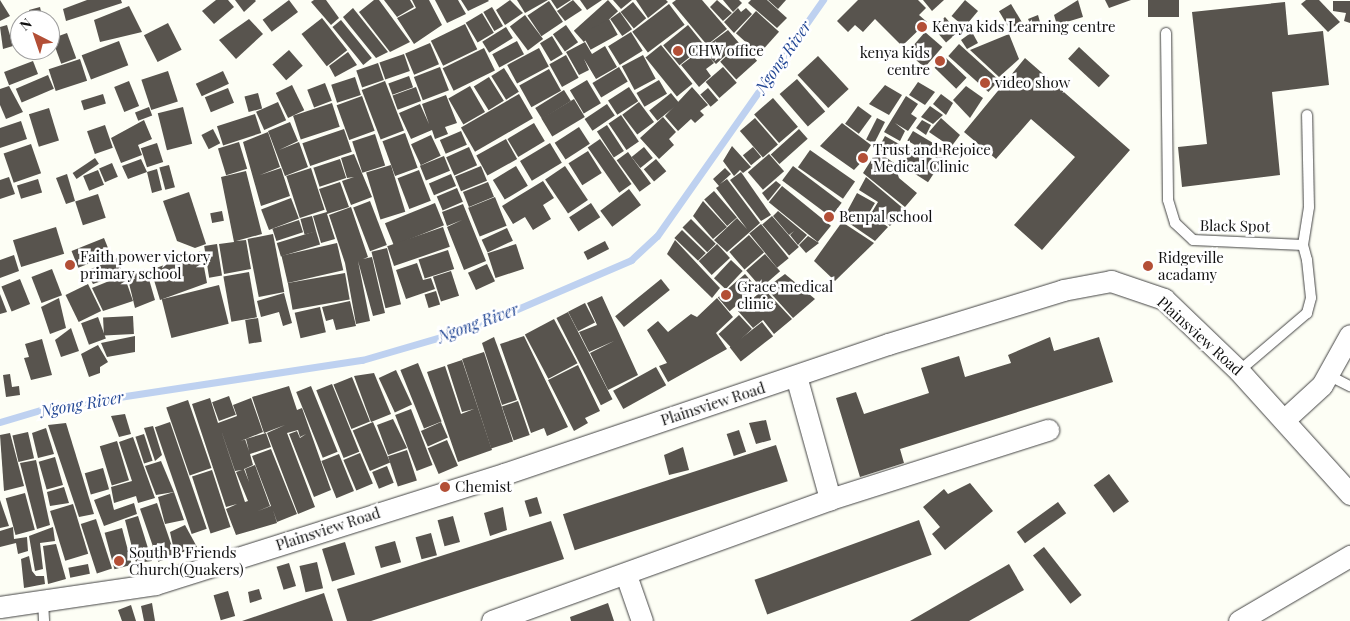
<!DOCTYPE html>
<style>
body{margin:0}
#map{position:relative;width:1350px;height:621px;overflow:hidden;background:#fdfef5;font-family:"Playfair Display",serif}
div>[style]{position:absolute}
[style*='--x']{left:calc(var(--x)*1px);top:calc(var(--y)*1px);width:calc(var(--w)*1px);rotate:calc(var(--a)*1deg)}
.stream>*{height:7px;margin:-3.5px;padding:0 3.5px;transform-origin:3.5px;border-radius:3.5px;background:#bed1f0}
.building>*{inset:0;background:#58544e;transform-origin:0 0}
.roads{filter:drop-shadow(0 0 1px #434343) drop-shadow(0 0 1px #434343)}
.lane>*{height:10px;margin:-5px;padding:0 5px;transform-origin:5px;border-radius:5px;background:#fff}
.street>*{height:21px;margin:-10.5px;padding:0 10.5px;transform-origin:10.5px;border-radius:10.5px;background:#fff}
.dots>*{width:14px;height:14px;translate:-50% -50%;box-sizing:border-box;border:2px solid #fff;border-radius:50%}
span{translate:-50% -50%;white-space:nowrap;text-align:center;line-height:1.15;-webkit-text-stroke:5px #fff;paint-order:stroke}
.poi-label{font-size:15px;color:#101010}
.left{translate:0 -50%;text-align:left}
.right{translate:-100% -50%;text-align:right}
.street-label{font-size:15px;color:#101010}
.water-label{font-size:16px;color:#254996;font-style:italic}
.north{position:absolute;left:10px;top:10px;width:50px;height:50px;box-sizing:border-box;background:#fff;border:1px solid #9f9f9f;border-radius:50%;rotate:319deg;font-size:14px;font-weight:700;line-height:20px;text-align:center;color:#101010}
.north::after{content:'';display:block;margin:auto;width:18px;height:22px;background:#b34f36;clip-path:polygon(50% 0,100% 100%,50% 72%,0 100%)}
</style>
<div id="map">
<div class="stream">
<i style="--x:0;--y:422;--w:49;--a:-16.6"></i>
<i style="--x:47;--y:408;--w:319;--a:-8.7"></i>
<i style="--x:362;--y:360;--w:121;--a:-16.3"></i>
<i style="--x:478;--y:326;--w:167;--a:-23.3"></i>
<i style="--x:631;--y:260;--w:35;--a:-43"></i>
<i style="--x:657;--y:236;--w:289;--a:-54.9"></i>
</div>
<div class="building">
<i style="clip-path:polygon(0 0,10px 16px,0 21px)"></i>
<i style="clip-path:polygon(87px 0,121px 0,122px 3px,66px 21px,63px 9px)"></i>
<i style="clip-path:polygon(216px 0,228px 0,234px 7px,214px 24px,202px 11px)"></i>
<i style="clip-path:polygon(235px 0,255px 0,256px 1px,244px 12px)"></i>
<i style="left:289px;top:0;width:15px;height:33px;rotate:53deg"></i>
<i style="clip-path:polygon(314px 0,326px 0,339px 18px,331px 25px,311px 2px)"></i>
<i style="clip-path:polygon(374px 0,379px 0,410px 42px,390px 52px,359px 12px)"></i>
<i style="clip-path:polygon(384px 0,410px 0,414px 7px,397px 17px)"></i>
<i style="clip-path:polygon(412px 0,429px 0,442px 25px,414px 44px,397px 18px,416px 8px)"></i>
<i style="clip-path:polygon(435px 0,458px 0,466px 14px,447px 23px)"></i>
<i style="clip-path:polygon(461px 0,488px 0,489px 1px,468px 11px)"></i>
<i style="clip-path:polygon(510px 0,523px 13px,505px 25px,496px 10px)"></i>
<i style="clip-path:polygon(517px 0,548px 0,525px 13px)"></i>
<i style="clip-path:polygon(551px 0,571px 0,557px 9px)"></i>
<i style="clip-path:polygon(573px 0,582px 10px,565px 21px,557px 11px)"></i>
<i style="clip-path:polygon(580px 0,602px 0,587px 10px)"></i>
<i style="left:608px;top:0;width:15px;height:46px;rotate:48deg"></i>
<i style="clip-path:polygon(613px 0,632px 0,621px 9px)"></i>
<i style="clip-path:polygon(636px 0,666px 0,668px 2px,648px 18px)"></i>
<i style="clip-path:polygon(676px 0,702px 0,727px 29px,707px 45px,672px 3px)"></i>
<i style="clip-path:polygon(717px 0,732px 13px,723px 21px,710px 7px)"></i>
<i style="clip-path:polygon(723px 0,739px 0,742px 3px,733px 12px)"></i>
<i style="clip-path:polygon(751px 0,767px 0,787px 18px,777px 28px,748px 3px)"></i>
<i style="clip-path:polygon(768px 0,786px 0,778px 9px)"></i>
<i style="clip-path:polygon(858px 0,918px 0,926px 8px,919px 15px,927px 22px,902px 46px,875px 19px,863px 32px,855px 25px,848px 32px,837px 21px)"></i>
<i style="clip-path:polygon(923px 0,944px 0,932px 11px)"></i>
<i style="left:965px;top:0;width:17px;height:21px;rotate:40deg"></i>
<i style="clip-path:polygon(1078px 0,1083px 17px,1057px 25px,1054px 15px)"></i>
<i style="clip-path:polygon(1105px 0,1131px 0,1109px 8px)"></i>
<i style="left:1148px;top:0;width:31px;height:17px"></i>
<i style="clip-path:polygon(1306px 0,1319px 0,1340px 22px,1328px 32px,1301px 4px)"></i>
<i style="left:549px;top:1px;width:25px;height:26px;rotate:56deg"></i>
<i style="clip-path:polygon(1333px 1px,1350px 1px,1350px 23px,1344px 21px,1346px 13px,1333px 11px)"></i>
<i style="left:633px;top:2px;width:21px;height:16px;rotate:51deg"></i>
<i style="clip-path:polygon(1285px 2px,1288px 35px,1323px 31px,1329px 85px,1272px 92px,1280px 175px,1182px 187px,1178px 147px,1207px 144px,1192px 12px)"></i>
<i style="left:669px;top:4px;width:26px;height:46px;rotate:53deg"></i>
<i style="left:1011px;top:4px;width:23px;height:14px;rotate:59deg"></i>
<i style="clip-path:polygon(129px 6px,142px 32px,100px 42px,94px 20px)"></i>
<i style="clip-path:polygon(40px 7px,43px 20px,32px 20px,29px 10px)"></i>
<i style="left:492px;top:7px;width:22px;height:10px;rotate:60deg"></i>
<i style="clip-path:polygon(353px 8px,388px 52px,376px 58px,350px 26px,343px 17px)"></i>
<i style="clip-path:polygon(738px 8px,741px 12px,746px 8px,752px 14px,734px 33px,724px 22px)"></i>
<i style="left:756px;top:11px;width:31px;height:30px;rotate:42deg"></i>
<i style="left:620px;top:12px;width:21px;height:12px;rotate:55deg"></i>
<i style="left:482px;top:13px;width:23px;height:19px;rotate:59deg"></i>
<i style="left:525px;top:15px;width:30px;height:19px;rotate:53deg"></i>
<i style="clip-path:polygon(1038px 15px,1042px 29px,1034px 32px,1028px 19px)"></i>
<i style="left:945px;top:17px;width:20px;height:16px;rotate:49deg"></i>
<i style="left:322px;top:18px;width:41px;height:26px;rotate:52deg"></i>
<i style="clip-path:polygon(249px 19px,263px 34px,236px 59px,219px 40px)"></i>
<i style="left:609px;top:19px;width:18px;height:31px;rotate:61deg"></i>
<i style="left:341px;top:20px;width:49px;height:11px;rotate:51deg"></i>
<i style="left:168px;top:23px;width:30px;height:27px;rotate:63deg"></i>
<i style="left:465px;top:24px;width:28px;height:38px;rotate:64deg"></i>
<i style="clip-path:polygon(7px 25px,13px 46px,3px 49px,0 27px)"></i>
<i style="left:566px;top:25px;width:21px;height:16px;rotate:55deg"></i>
<i style="left:688px;top:25px;width:26px;height:32px;rotate:51deg"></i>
<i style="left:506px;top:27px;width:13px;height:28px;rotate:58deg"></i>
<i style="clip-path:polygon(728px 30px,739px 43px,716px 64px,710px 58px,714px 63px,706px 69px,711px 76px,699px 87px,681px 65px)"></i>
<i style="left:631px;top:32px;width:22px;height:27px;rotate:58deg"></i>
<i style="left:925px;top:32px;width:23px;height:27px;rotate:41deg"></i>
<i style="clip-path:polygon(972px 32px,978px 43px,967px 49px,961px 40px)"></i>
<i style="left:67px;top:33px;width:27px;height:16px;rotate:70deg"></i>
<i style="clip-path:polygon(1009px 34px,1019px 59px,999px 77px,970px 50px)"></i>
<i style="left:552px;top:36px;width:21px;height:14px;rotate:59deg"></i>
<i style="left:119px;top:41px;width:26px;height:40px;rotate:69deg"></i>
<i style="left:517px;top:41px;width:15px;height:28px;rotate:62deg"></i>
<i style="clip-path:polygon(585px 42px,592px 54px,605px 46px,617px 67px,596px 79px,584px 59px,589px 70px,579px 75px,566px 52px)"></i>
<i style="left:430px;top:43px;width:23px;height:27px;rotate:67deg"></i>
<i style="left:741px;top:43px;width:24px;height:28px;rotate:48deg"></i>
<i style="left:959px;top:44px;width:54px;height:16px;rotate:42deg"></i>
<i style="left:661px;top:45px;width:50px;height:20px;rotate:51deg"></i>
<i style="left:1079px;top:47px;width:42px;height:16px;rotate:43deg"></i>
<i style="left:484px;top:48px;width:25px;height:46px;rotate:64deg"></i>
<i style="left:539px;top:48px;width:21px;height:36px;rotate:62deg"></i>
<i style="left:289px;top:50px;width:21px;height:22px;rotate:49deg"></i>
<i style="clip-path:polygon(348px 52px,357px 65px,335px 77px,329px 66px)"></i>
<i style="left:404px;top:54px;width:18px;height:26px;rotate:71deg"></i>
<i style="left:566px;top:55px;width:26px;height:19px;rotate:61deg"></i>
<i style="left:643px;top:55px;width:27px;height:24px;rotate:62deg"></i>
<i style="left:818px;top:56px;width:45px;height:28px;rotate:47deg"></i>
<i style="left:945px;top:57px;width:30px;height:15px;rotate:44deg"></i>
<i style="clip-path:polygon(1025px 58px,1130px 150px,1042px 250px,1014px 225px,1075px 157px,1031px 119px,996px 159px,964px 132px)"></i>
<i style="left:80px;top:59px;width:23px;height:33px;rotate:72deg"></i>
<i style="left:33px;top:61px;width:14px;height:31px;rotate:69deg"></i>
<i style="left:378px;top:63px;width:18px;height:23px;rotate:71deg"></i>
<i style="left:440px;top:67px;width:25px;height:28px;rotate:69deg"></i>
<i style="left:619px;top:67px;width:17px;height:31px;rotate:59deg"></i>
<i style="left:723px;top:67px;width:21px;height:23px;rotate:49deg"></i>
<i style="left:504px;top:68px;width:28px;height:15px;rotate:58deg"></i>
<i style="left:549px;top:69px;width:25px;height:34px;rotate:61deg"></i>
<i style="left:168px;top:71px;width:32px;height:28px;rotate:72deg"></i>
<i style="left:223px;top:71px;width:14px;height:30px;rotate:65deg"></i>
<i style="left:48px;top:75px;width:15px;height:35px;rotate:67deg"></i>
<i style="left:409px;top:76px;width:12px;height:22px;rotate:70deg"></i>
<i style="left:355px;top:77px;width:19px;height:25px;rotate:72deg"></i>
<i style="left:489px;top:77px;width:28px;height:18px;rotate:58deg"></i>
<i style="left:797px;top:79px;width:43px;height:23px;rotate:49deg"></i>
<i style="left:587px;top:80px;width:27px;height:20px;rotate:59deg"></i>
<i style="left:659px;top:80px;width:16px;height:26px;rotate:60deg"></i>
<i style="left:129px;top:81px;width:27px;height:16px;rotate:68deg"></i>
<i style="left:385px;top:81px;width:53px;height:25px;rotate:69deg"></i>
<i style="clip-path:polygon(918px 82px,935px 92px,925px 105px,909px 95px)"></i>
<i style="left:325px;top:83px;width:19px;height:19px;rotate:69deg"></i>
<i style="left:292px;top:85px;width:28px;height:18px;rotate:64deg"></i>
<i style="clip-path:polygon(885px 85px,902px 95px,889px 115px,869px 104px)"></i>
<i style="clip-path:polygon(9px 86px,23px 112px,6px 119px,0 105px,0 89px)"></i>
<i style="left:470px;top:86px;width:30px;height:25px;rotate:60deg"></i>
<i style="clip-path:polygon(966px 86px,983px 98px,970px 118px,953px 100px)"></i>
<i style="left:416px;top:87px;width:15px;height:25px;rotate:70deg"></i>
<i style="left:629px;top:87px;width:17px;height:25px;rotate:57deg"></i>
<i style="clip-path:polygon(692px 87px,708px 105px,700px 111px,704px 115px,695px 123px,691px 119px,678px 131px,665px 116px)"></i>
<i style="left:228px;top:88px;width:16px;height:25px;rotate:68deg"></i>
<i style="left:708px;top:88px;width:16px;height:10px;rotate:50deg"></i>
<i style="left:564px;top:90px;width:13px;height:34px;rotate:58deg"></i>
<i style="left:258px;top:93px;width:16px;height:14px;rotate:75deg"></i>
<i style="left:671px;top:93px;width:13px;height:28px;rotate:51deg"></i>
<i style="left:103px;top:94px;width:10px;height:23px;rotate:73deg"></i>
<i style="left:519px;top:94px;width:28px;height:67px;rotate:60deg"></i>
<i style="clip-path:polygon(941px 94px,953px 103px,946px 115px,933px 104px)"></i>
<i style="clip-path:polygon(446px 95px,457px 123px,445px 127px,448px 134px,435px 139px,432px 130px,411px 139px,399px 113px,420px 104px,429px 124px,422px 104px)"></i>
<i style="left:362px;top:96px;width:37px;height:27px;rotate:70deg"></i>
<i style="clip-path:polygon(906px 96px,918px 104px,911px 114px,917px 118px,908px 131px,895px 123px,905px 131px,900px 141px,884px 132px)"></i>
<i style="left:773px;top:98px;width:38px;height:25px;rotate:49deg"></i>
<i style="left:574px;top:99px;width:21px;height:38px;rotate:59deg"></i>
<i style="left:278px;top:102px;width:20px;height:24px;rotate:66deg"></i>
<i style="left:639px;top:102px;width:25px;height:21px;rotate:53deg"></i>
<i style="left:332px;top:103px;width:25px;height:41px;rotate:72deg"></i>
<i style="left:607px;top:104px;width:14px;height:27px;rotate:56deg"></i>
<i style="left:858px;top:106px;width:17px;height:22px;rotate:36deg"></i>
<i style="clip-path:polygon(930px 106px,943px 115px,933px 124px,921px 117px)"></i>
<i style="left:149px;top:107px;width:9px;height:15px;rotate:69deg"></i>
<i style="left:183px;top:107px;width:38px;height:26px;rotate:76deg"></i>
<i style="left:49px;top:108px;width:34px;height:21px;rotate:73deg"></i>
<i style="left:255px;top:114px;width:20px;height:40px;rotate:72deg"></i>
<i style="left:621px;top:115px;width:32px;height:15px;rotate:56deg"></i>
<i style="clip-path:polygon(663px 117px,676px 132px,669px 139px,674px 145px,659px 159px,640px 138px)"></i>
<i style="left:755px;top:118px;width:35px;height:20px;rotate:49deg"></i>
<i style="left:877px;top:118px;width:9px;height:24px;rotate:27deg"></i>
<i style="clip-path:polygon(941px 118px,960px 135px,951px 147px,929px 132px)"></i>
<i style="clip-path:polygon(144px 120px,152px 139px,138px 145px,142px 155px,121px 163px,111px 138px)"></i>
<i style="clip-path:polygon(922px 120px,931px 125px,926px 135px,916px 128px)"></i>
<i style="clip-path:polygon(21px 121px,27px 139px,0 148px,0 128px)"></i>
<i style="clip-path:polygon(290px 122px,298px 141px,279px 150px,299px 142px,308px 167px,285px 176px,268px 131px)"></i>
<i style="left:534px;top:123px;width:21px;height:31px;rotate:59deg"></i>
<i style="clip-path:polygon(842px 123px,871px 145px,866px 153px,868px 155px,854px 170px,820px 146px)"></i>
<i style="left:105px;top:125px;width:24px;height:19px;rotate:71deg"></i>
<i style="left:607px;top:125px;width:31px;height:12px;rotate:57deg"></i>
<i style="left:579px;top:127px;width:20px;height:29px;rotate:57deg"></i>
<i style="left:213px;top:129px;width:16px;height:13px;rotate:63deg"></i>
<i style="left:344px;top:129px;width:24px;height:44px;rotate:71deg"></i>
<i style="left:799px;top:129px;width:13px;height:38px;rotate:48deg"></i>
<i style="left:461px;top:131px;width:15px;height:23px;rotate:67deg"></i>
<i style="left:913px;top:131px;width:41px;height:11px;rotate:31deg"></i>
<i style="clip-path:polygon(268px 132px,280px 167px,260px 175px,281px 168px,290px 196px,261px 206px,243px 142px)"></i>
<i style="left:405px;top:133px;width:37px;height:24px;rotate:70deg"></i>
<i style="left:375px;top:134px;width:33px;height:24px;rotate:72deg"></i>
<i style="left:431px;top:135px;width:23px;height:22px;rotate:65deg"></i>
<i style="clip-path:polygon(885px 136px,899px 144px,889px 156px,878px 149px)"></i>
<i style="left:506px;top:139px;width:23px;height:34px;rotate:61deg"></i>
<i style="left:600px;top:139px;width:55px;height:15px;rotate:55deg"></i>
<i style="left:239px;top:142px;width:28px;height:22px;rotate:73deg"></i>
<i style="left:157px;top:143px;width:20px;height:17px;rotate:72deg"></i>
<i style="left:550px;top:143px;width:23px;height:35px;rotate:59deg"></i>
<i style="left:31px;top:144px;width:31px;height:29px;rotate:71deg"></i>
<i style="clip-path:polygon(732px 146px,751px 167px,743px 173px,740px 170px,734px 176px,723px 161px)"></i>
<i style="left:469px;top:147px;width:20px;height:25px;rotate:66deg"></i>
<i style="left:644px;top:147px;width:14px;height:16px;rotate:51deg"></i>
<i style="left:753px;top:147px;width:13px;height:13px;rotate:51deg"></i>
<i style="left:914px;top:147px;width:31px;height:22px;rotate:33deg"></i>
<i style="left:810px;top:150px;width:55px;height:21px;rotate:35deg"></i>
<i style="left:588px;top:151px;width:26px;height:23px;rotate:58deg"></i>
<i style="clip-path:polygon(877px 151px,894px 163px,899px 178px,917px 193px,905px 207px,863px 173px)"></i>
<i style="left:628px;top:152px;width:39px;height:14px;rotate:54deg"></i>
<i style="clip-path:polygon(354px 154px,372px 197px,351px 205px,342px 181px,354px 177px,347px 178px,341px 158px)"></i>
<i style="left:769px;top:154px;width:23px;height:28px;rotate:49deg"></i>
<i style="left:444px;top:156px;width:16px;height:26px;rotate:68deg"></i>
<i style="left:95px;top:158px;width:7px;height:27px;rotate:56deg"></i>
<i style="clip-path:polygon(141px 159px,147px 172px,157px 169px,162px 190px,152px 193px,147px 172px,128px 179px,122px 166px)"></i>
<i style="left:340px;top:159px;width:20px;height:28px;rotate:72deg"></i>
<i style="left:656px;top:159px;width:16px;height:16px;rotate:50deg"></i>
<i style="left:112px;top:163px;width:15px;height:14px;rotate:67deg"></i>
<i style="left:169px;top:165px;width:23px;height:10px;rotate:75deg"></i>
<i style="left:391px;top:165px;width:49px;height:26px;rotate:73deg"></i>
<i style="left:481px;top:166px;width:16px;height:28px;rotate:68deg"></i>
<i style="left:516px;top:166px;width:23px;height:27px;rotate:59deg"></i>
<i style="left:565px;top:166px;width:41px;height:24px;rotate:56deg"></i>
<i style="left:793px;top:166px;width:61px;height:18px;rotate:37deg"></i>
<i style="left:311px;top:168px;width:44px;height:26px;rotate:72deg"></i>
<i style="clip-path:polygon(725px 168px,731px 174px,720px 184px,727px 179px,760px 223px,727px 252px,714px 240px,737px 218px,747px 229px,716px 188px,719px 186px,713px 179px)"></i>
<i style="left:98px;top:170px;width:16px;height:16px;rotate:68deg"></i>
<i style="left:419px;top:170px;width:33px;height:23px;rotate:69deg"></i>
<i style="clip-path:polygon(246px 171px,262px 234px,236px 241px,246px 240px,251px 269px,224px 274px,219px 244px,234px 242px,221px 177px)"></i>
<i style="clip-path:polygon(741px 172px,771px 215px,761px 221px,730px 180px)"></i>
<i style="clip-path:polygon(67px 174px,75px 201px,66px 204px,56px 178px)"></i>
<i style="left:451px;top:174px;width:13px;height:24px;rotate:67deg"></i>
<i style="clip-path:polygon(9px 177px,15px 194px,0 199px,0 180px)"></i>
<i style="clip-path:polygon(866px 177px,904px 209px,890px 226px,872px 212px,878px 202px,859px 190px)"></i>
<i style="left:38px;top:179px;width:14px;height:22px;rotate:73deg"></i>
<i style="clip-path:polygon(543px 181px,554px 198px,543px 205px,551px 219px,533px 230px,525px 217px,513px 224px,502px 206px)"></i>
<i style="clip-path:polygon(776px 181px,781px 185px,768px 201px,762px 193px)"></i>
<i style="clip-path:polygon(340px 182px,349px 207px,327px 214px,335px 239px,321px 243px,313px 216px,327px 212px,319px 189px)"></i>
<i style="left:488px;top:182px;width:16px;height:27px;rotate:68deg"></i>
<i style="left:782px;top:186px;width:63px;height:21px;rotate:39deg"></i>
<i style="left:457px;top:188px;width:15px;height:22px;rotate:67deg"></i>
<i style="left:629px;top:189px;width:20px;height:36px;rotate:53deg"></i>
<i style="left:714px;top:191px;width:35px;height:13px;rotate:49deg"></i>
<i style="clip-path:polygon(189px 192px,206px 244px,195px 248px,177px 241px,163px 201px)"></i>
<i style="clip-path:polygon(857px 193px,875px 203px,869px 213px,888px 227px,875px 241px,843px 219px)"></i>
<i style="left:98px;top:194px;width:25px;height:24px;rotate:72deg"></i>
<i style="left:495px;top:197px;width:31px;height:29px;rotate:68deg"></i>
<i style="left:291px;top:198px;width:22px;height:32px;rotate:69deg"></i>
<i style="left:370px;top:201px;width:47px;height:18px;rotate:69deg"></i>
<i style="clip-path:polygon(703px 201px,727px 227px,713px 239px,693px 216px)"></i>
<i style="left:435px;top:203px;width:24px;height:54px;rotate:68deg"></i>
<i style="left:591px;top:203px;width:17px;height:26px;rotate:57deg"></i>
<i style="clip-path:polygon(463px 204px,486px 261px,464px 270px,447px 227px,462px 220px,447px 226px,442px 212px)"></i>
<i style="clip-path:polygon(351px 207px,368px 257px,363px 259px,372px 257px,385px 313px,373px 316px,358px 261px,370px 321px,356px 324px,345px 263px,329px 215px)"></i>
<i style="left:222px;top:211px;width:10px;height:12px;rotate:79deg"></i>
<i style="clip-path:polygon(778px 211px,807px 235px,798px 245px,790px 235px,794px 231px,789px 235px,773px 216px)"></i>
<i style="left:312px;top:216px;width:16px;height:12px;rotate:75deg"></i>
<i style="left:772px;top:216px;width:41px;height:13px;rotate:49deg"></i>
<i style="left:691px;top:219px;width:35px;height:12px;rotate:45deg"></i>
<i style="left:299px;top:220px;width:13px;height:28px;rotate:72deg"></i>
<i style="clip-path:polygon(842px 222px,874px 243px,835px 281px,814px 261px)"></i>
<i style="left:761px;top:224px;width:44px;height:15px;rotate:51deg"></i>
<i style="left:56px;top:227px;width:28px;height:45px;rotate:73deg"></i>
<i style="left:443px;top:227px;width:21px;height:59px;rotate:71deg"></i>
<i style="left:507px;top:228px;width:14px;height:28px;rotate:65deg"></i>
<i style="left:682px;top:230px;width:33px;height:11px;rotate:44deg"></i>
<i style="left:316px;top:231px;width:14px;height:41px;rotate:73deg"></i>
<i style="left:273px;top:234px;width:59px;height:26px;rotate:79deg"></i>
<i style="left:749px;top:235px;width:23px;height:26px;rotate:49deg"></i>
<i style="clip-path:polygon(808px 236px,819px 243px,806px 253px,799px 245px)"></i>
<i style="left:104px;top:238px;width:18px;height:35px;rotate:68deg"></i>
<i style="clip-path:polygon(675px 240px,720px 288px,712px 298px,667px 254px)"></i>
<i style="left:605px;top:241px;width:9px;height:24px;rotate:63deg"></i>
<i style="left:337px;top:243px;width:28px;height:57px;rotate:77deg"></i>
<i style="left:217px;top:244px;width:32px;height:13px;rotate:81deg"></i>
<i style="left:516px;top:244px;width:26px;height:30px;rotate:72deg"></i>
<i style="left:717px;top:244px;width:19px;height:25px;rotate:47deg"></i>
<i style="left:387px;top:248px;width:58px;height:16px;rotate:76deg"></i>
<i style="left:448px;top:250px;width:20px;height:31px;rotate:72deg"></i>
<i style="clip-path:polygon(201px 251px,207px 283px,160px 300px,151px 270px)"></i>
<i style="left:765px;top:254px;width:23px;height:25px;rotate:49deg"></i>
<i style="clip-path:polygon(14px 255px,19px 271px,0 278px,0 260px)"></i>
<i style="clip-path:polygon(118px 258px,122px 274px,93px 284px,86px 271px)"></i>
<i style="left:731px;top:260px;width:16px;height:25px;rotate:43deg"></i>
<i style="clip-path:polygon(417px 263px,423px 280px,431px 278px,435px 289px,406px 299px,396px 270px)"></i>
<i style="left:487px;top:264px;width:19px;height:21px;rotate:65deg"></i>
<i style="left:52px;top:269px;width:28px;height:22px;rotate:69deg"></i>
<i style="clip-path:polygon(146px 269px,155px 300px,135px 308px,127px 275px)"></i>
<i style="left:451px;top:271px;width:26px;height:19px;rotate:72deg"></i>
<i style="left:249px;top:272px;width:46px;height:26px;rotate:80deg"></i>
<i style="left:345px;top:273px;width:27px;height:58px;rotate:80deg"></i>
<i style="left:745px;top:274px;width:18px;height:36px;rotate:49deg"></i>
<i style="clip-path:polygon(785px 274px,815px 299px,793px 318px,766px 288px)"></i>
<i style="clip-path:polygon(124px 275px,133px 301px,103px 311px,92px 288px)"></i>
<i style="left:20px;top:279px;width:27px;height:20px;rotate:68deg"></i>
<i style="left:661px;top:279px;width:14px;height:59px;rotate:51deg"></i>
<i style="left:88px;top:284px;width:30px;height:25px;rotate:64deg"></i>
<i style="left:219px;top:285px;width:40px;height:59px;rotate:76deg"></i>
<i style="clip-path:polygon(764px 289px,792px 319px,774px 334px,763px 320px,753px 328px,738px 311px)"></i>
<i style="left:436px;top:291px;width:14px;height:12px;rotate:73deg"></i>
<i style="clip-path:polygon(284px 293px,292px 323px,283px 326px,279px 312px,261px 317px,257px 301px)"></i>
<i style="clip-path:polygon(0 294px,7px 312px,0 314px)"></i>
<i style="clip-path:polygon(602px 296px,638px 375px,608px 390px,590px 353px,614px 341px,589px 352px,579px 332px,597px 325px,587px 303px)"></i>
<i style="clip-path:polygon(59px 298px,66px 328px,50px 334px,41px 307px)"></i>
<i style="clip-path:polygon(717px 298px,733px 317px,716px 333px,727px 349px,668px 382px,659px 366px,667px 363px,647px 330px,658px 321px,668px 332px,691px 314px,697px 317px)"></i>
<i style="clip-path:polygon(350px 301px,356px 326px,336px 330px,333px 319px,326px 321px,322px 307px)"></i>
<i style="left:585px;top:303px;width:22px;height:19px;rotate:63deg"></i>
<i style="left:320px;top:307px;width:26px;height:26px;rotate:77deg"></i>
<i style="left:568px;top:312px;width:98px;height:13px;rotate:63deg"></i>
<i style="left:739px;top:315px;width:19px;height:28px;rotate:47deg"></i>
<i style="left:133px;top:316px;width:18px;height:30px;rotate:87deg"></i>
<i style="left:98px;top:317px;width:23px;height:18px;rotate:70deg"></i>
<i style="left:258px;top:318px;width:24px;height:13px;rotate:81deg"></i>
<i style="left:554px;top:319px;width:50px;height:33px;rotate:62deg"></i>
<i style="left:762px;top:322px;width:18px;height:41px;rotate:52deg"></i>
<i style="clip-path:polygon(71px 328px,79px 351px,61px 357px,55px 340px)"></i>
<i style="clip-path:polygon(135px 336px,135px 352px,107px 357px,101px 343px)"></i>
<i style="clip-path:polygon(524px 336px,568px 427px,547px 436px,544px 428px,531px 433px,500px 344px)"></i>
<i style="clip-path:polygon(494px 337px,517px 400px,502px 405px,482px 343px)"></i>
<i style="clip-path:polygon(1050px 337px,1054px 351px,1099px 337px,1113px 382px,900px 449px,904px 463px,860px 477px,836px 398px,856px 392px,864px 414px,929px 393px,921px 368px,959px 356px,965px 377px,1011px 363px,1008px 355px)"></i>
<i style="clip-path:polygon(42px 339px,52px 375px,31px 380px,24px 358px,29px 357px,25px 344px)"></i>
<i style="clip-path:polygon(98px 345px,108px 362px,100px 367px,100px 373px,89px 377px,81px 354px)"></i>
<i style="left:484px;top:352px;width:94px;height:23px;rotate:72deg"></i>
<i style="clip-path:polygon(462px 360px,492px 450px,458px 462px,427px 372px,445px 366px,461px 414px,474px 409px,462px 412px,447px 365px)"></i>
<i style="left:418px;top:363px;width:63px;height:19px;rotate:68deg"></i>
<i style="clip-path:polygon(578px 365px,600px 411px,585px 418px,588px 423px,574px 431px,548px 380px)"></i>
<i style="left:656px;top:367px;width:21px;height:49px;rotate:61deg"></i>
<i style="left:396px;top:370px;width:38px;height:19px;rotate:65deg"></i>
<i style="clip-path:polygon(374px 373px,391px 414px,371px 422px,354px 376px)"></i>
<i style="clip-path:polygon(10px 374px,12px 387px,19px 386px,20px 395px,6px 397px,3px 375px)"></i>
<i style="left:352px;top:377px;width:48px;height:20px;rotate:68deg"></i>
<i style="left:332px;top:384px;width:73px;height:17px;rotate:68deg"></i>
<i style="clip-path:polygon(289px 386px,297px 410px,302px 408px,331px 490px,314px 497px,289px 434px,297px 431px,300px 438px,306px 434px,300px 437px,298px 430px,287px 433px,315px 507px,298px 514px,267px 433px,285px 425px,264px 433px,252px 397px)"></i>
<i style="left:311px;top:386px;width:71px;height:16px;rotate:68deg"></i>
<i style="left:229px;top:396px;width:20px;height:18px;rotate:70deg"></i>
<i style="clip-path:polygon(evenodd,210px 398px,218px 423px,237px 416px,233px 405px,251px 398px,263px 432px,241px 441px,245px 439px,249px 451px,246px 439px,266px 433px,271px 447px,250px 454px,253px 465px,244px 469px,249px 482px,245px 469px,255px 465px,270px 506px,258px 511px,271px 506px,252px 456px,271px 449px,297px 514px,277px 522px,273px 510px,277px 523px,236px 535px,226px 509px,237px 504px,226px 507px,192px 404px,210px 398px,221px 430px,235px 471px,242px 470px,236px 472px,248px 501px,245px 502px,221px 430px)"></i>
<i style="left:188px;top:400px;width:72px;height:23px;rotate:71deg"></i>
<i style="left:518px;top:401px;width:36px;height:17px;rotate:71deg"></i>
<i style="left:411px;top:409px;width:60px;height:17px;rotate:69deg"></i>
<i style="clip-path:polygon(125px 414px,131px 434px,119px 437px,111px 416px)"></i>
<i style="clip-path:polygon(393px 419px,407px 448px,388px 455px,377px 425px)"></i>
<i style="clip-path:polygon(766px 420px,771px 440px,756px 444px,749px 423px)"></i>
<i style="left:170px;top:422px;width:113px;height:16px;rotate:71deg"></i>
<i style="left:373px;top:422px;width:44px;height:22px;rotate:67deg"></i>
<i style="left:441px;top:422px;width:17px;height:22px;rotate:66deg"></i>
<i style="clip-path:polygon(66px 423px,94px 514px,79px 517px,48px 425px)"></i>
<i style="clip-path:polygon(153px 426px,162px 455px,155px 461px,144px 428px)"></i>
<i style="clip-path:polygon(46px 428px,54px 454px,38px 458px,32px 433px)"></i>
<i style="left:739px;top:430px;width:23px;height:13px;rotate:72deg"></i>
<i style="left:28px;top:432px;width:27px;height:16px;rotate:77deg"></i>
<i style="clip-path:polygon(10px 433px,24px 486px,4px 491px,0 435px)"></i>
<i style="left:144px;top:434px;width:28px;height:9px;rotate:72deg"></i>
<i style="clip-path:polygon(133px 437px,155px 498px,138px 503px,136px 496px,114px 503px,111px 487px,132px 481px,119px 442px)"></i>
<i style="left:447px;top:440px;width:28px;height:21px;rotate:67deg"></i>
<i style="left:117px;top:441px;width:41px;height:18px;rotate:73deg"></i>
<i style="left:776px;top:445px;width:38px;height:224px;rotate:72deg"></i>
<i style="clip-path:polygon(683px 447px,689px 470px,669px 475px,664px 455px)"></i>
<i style="left:407px;top:450px;width:32px;height:20px;rotate:72deg"></i>
<i style="left:360px;top:453px;width:33px;height:18px;rotate:67deg"></i>
<i style="left:339px;top:454px;width:40px;height:19px;rotate:68deg"></i>
<i style="left:55px;top:457px;width:29px;height:17px;rotate:74deg"></i>
<i style="clip-path:polygon(36px 460px,50px 525px,37px 529px,20px 463px)"></i>
<i style="clip-path:polygon(161px 461px,174px 492px,156px 495px,145px 466px)"></i>
<i style="left:387px;top:466px;width:18px;height:16px;rotate:68deg"></i>
<i style="left:103px;top:468px;width:22px;height:19px;rotate:74deg"></i>
<i style="left:212px;top:470px;width:60px;height:21px;rotate:72deg"></i>
<i style="left:1109px;top:474px;width:34px;height:19px;rotate:54deg"></i>
<i style="clip-path:polygon(970px 483px,993px 511px,945px 550px,932px 534px,940px 527px,923px 507px,944px 489px,948px 494px)"></i>
<i style="clip-path:polygon(64px 487px,69px 503px,50px 506px,47px 492px)"></i>
<i style="clip-path:polygon(174px 492px,184px 520px,165px 524px,158px 497px)"></i>
<i style="left:25px;top:493px;width:38px;height:20px;rotate:75deg"></i>
<i style="clip-path:polygon(110px 494px,114px 510px,134px 503px,137px 514px,104px 526px,94px 500px)"></i>
<i style="left:537px;top:497px;width:17px;height:13px;rotate:73deg"></i>
<i style="clip-path:polygon(0 500px,9px 526px,0 528px)"></i>
<i style="left:1058px;top:502px;width:14px;height:51px;rotate:54deg"></i>
<i style="left:157px;top:503px;width:56px;height:18px;rotate:71deg"></i>
<i style="left:73px;top:504px;width:52px;height:24px;rotate:73deg"></i>
<i style="clip-path:polygon(503px 507px,507px 530px,490px 536px,484px 513px)"></i>
<i style="clip-path:polygon(138px 516px,152px 561px,136px 563px,125px 520px)"></i>
<i style="left:453px;top:516px;width:27px;height:16px;rotate:75deg"></i>
<i style="left:96px;top:519px;width:52px;height:16px;rotate:72deg"></i>
<i style="left:919px;top:520px;width:37px;height:175px;rotate:70deg"></i>
<i style="clip-path:polygon(551px 521px,564px 559px,371px 621px,347px 621px,337px 589px)"></i>
<i style="clip-path:polygon(185px 525px,197px 547px,175px 555px,170px 532px)"></i>
<i style="clip-path:polygon(13px 527px,14px 539px,27px 537px,28px 551px,18px 554px,16px 543px,0 547px,0 531px)"></i>
<i style="clip-path:polygon(53px 527px,55px 541px,40px 543px,43px 569px,35px 571px,29px 536px)"></i>
<i style="left:122px;top:528px;width:38px;height:18px;rotate:75deg"></i>
<i style="left:431px;top:533px;width:23px;height:16px;rotate:75deg"></i>
<i style="left:395px;top:541px;width:22px;height:21px;rotate:74deg"></i>
<i style="left:345px;top:542px;width:34px;height:24px;rotate:73deg"></i>
<i style="clip-path:polygon(56px 544px,66px 579px,48px 584px,43px 546px)"></i>
<i style="left:1044px;top:547px;width:61px;height:14px;rotate:52deg"></i>
<i style="clip-path:polygon(29px 556px,32px 571px,36px 576px,44px 576px,45px 584px,24px 588px,21px 559px)"></i>
<i style="left:317px;top:562px;width:27px;height:18px;rotate:77deg"></i>
<i style="left:289px;top:563px;width:24px;height:13px;rotate:73deg"></i>
<i style="left:88px;top:564px;width:10px;height:20px;rotate:79deg"></i>
<i style="clip-path:polygon(1009px 564px,1024px 590px,969px 621px,910px 621px)"></i>
<i style="clip-path:polygon(259px 589px,262px 599px,250px 603px,248px 592px)"></i>
<i style="left:228px;top:591px;width:26px;height:15px;rotate:74deg"></i>
<i style="clip-path:polygon(324px 593px,333px 621px,242px 621px)"></i>
<i style="clip-path:polygon(152px 603px,155px 621px,144px 621px,141px 606px)"></i>
<i style="clip-path:polygon(608px 603px,614px 621px,571px 621px,570px 617px)"></i>
<i style="clip-path:polygon(131px 605px,136px 621px,122px 621px,118px 610px)"></i>
</div>
<div class="roads">
<div class="lane">
<i style="--x:1166;--y:33;--w:167;--a:89.3"></i>
<i style="--x:1168;--y:200;--w:24;--a:73"></i>
<i style="--x:1175;--y:223;--w:25;--a:43"></i>
<i style="--x:1193;--y:240;--w:110;--a:2.6"></i>
<i style="--x:1303;--y:245;--w:16;--a:75"></i>
<i style="--x:1307;--y:260;--w:38;--a:84"></i>
<i style="--x:1311;--y:298;--w:16;--a:105"></i>
<i style="--x:1307;--y:313;--w:89;--a:139.5"></i>
<i style="--x:1303;--y:245;--w:38;--a:-81"></i>
<i style="--x:1309;--y:207;--w:92;--a:-91.2"></i>
<i style="--x:1328;--y:375;--w:25;--a:27"></i>
<i style="--x:43;--y:601;--w:20;--a:87"></i>
</div>
<div class="street">
<i style="--x:796;--y:376;--w:128;--a:74.5"></i>
<i style="--x:1285;--y:419;--w:50;--a:-42.6"></i>
<i style="--x:1322;--y:385;--w:57;--a:-60.8"></i>
<i style="--x:626;--y:575;--w:49;--a:70.8"></i>
<i style="--x:0;--y:607;--w:157;--a:-8.4"></i>
<i style="--x:155;--y:584;--w:366;--a:-17.5"></i>
<i style="--x:504;--y:474;--w:405;--a:-18.7"></i>
<i style="--x:888;--y:344;--w:183;--a:-17.1"></i>
<i style="--x:1063;--y:290;--w:49;--a:-10.6"></i>
<i style="--x:1111;--y:281;--w:56;--a:18.8"></i>
<i style="--x:1164;--y:299;--w:104;--a:43.8"></i>
<i style="--x:1239;--y:371;--w:166;--a:47.9"></i>
<i style="--x:492;--y:621;--w:359;--a:-19.8"></i>
<i style="--x:830;--y:499;--w:229;--a:-17.6"></i>
<i style="--x:1239;--y:621;--w:129;--a:-30.4"></i>
</div>
</div>
<div class="dots">
<i style="left:922px;top:27px;background:#b34f36"></i>
<i style="left:678px;top:51px;background:#b34f36"></i>
<i style="left:940px;top:61px;background:#b34f36"></i>
<i style="left:985px;top:83px;background:#b34f36"></i>
<i style="left:863px;top:158px;background:#b34f36"></i>
<i style="left:829px;top:217px;background:#b34f36"></i>
<i style="left:70px;top:265px;background:#b34f36"></i>
<i style="left:1148px;top:266px;background:#b34f36"></i>
<i style="left:726px;top:295px;background:#b34f36"></i>
<i style="left:445px;top:487px;background:#b34f36"></i>
<i style="left:119px;top:561px;background:#b34f36"></i>
</div>
<div class="poi-label">
<span class="left" style="left:932px;top:27px">Kenya kids Learning centre</span>
<span class="left" style="left:688px;top:51px">CHW office</span>
<span class="right" style="left:930px;top:61px">kenya kids<br>centre</span>
<span class="left" style="left:995px;top:83px">video show</span>
<span class="left" style="left:873px;top:158px">Trust and Rejoice<br>Medical Clinic</span>
<span class="left" style="left:839px;top:217px">Benpal school</span>
<span class="left" style="left:80px;top:265px">Faith power victory<br>primary school</span>
<span class="left" style="left:1158px;top:266px">Ridgeville<br>acadamy</span>
<span class="left" style="left:737px;top:295px">Grace medical<br>clinic</span>
<span class="left" style="left:455px;top:487px">Chemist</span>
<span class="left" style="left:129px;top:561px">South B Friends<br>Church(Quakers)</span>
</div>
<div class="street-label">
<span style="left:1235px;top:226px;rotate:1deg">Black Spot</span>
<span style="left:1200px;top:336px;rotate:42deg">Plainsview Road</span>
<span style="left:713px;top:404px;rotate:-18deg">Plainsview Road</span>
<span style="left:328px;top:529px;rotate:-18deg">Plainsview Road</span>
</div>
<div class="water-label">
<span style="left:783px;top:57px;rotate:-55deg">Ngong River</span>
<span style="left:478px;top:323px;rotate:-20deg">Ngong River</span>
<span style="left:82px;top:404px;rotate:-10deg">Ngong River</span>
</div>
<div class="north">N</div>
</div>
